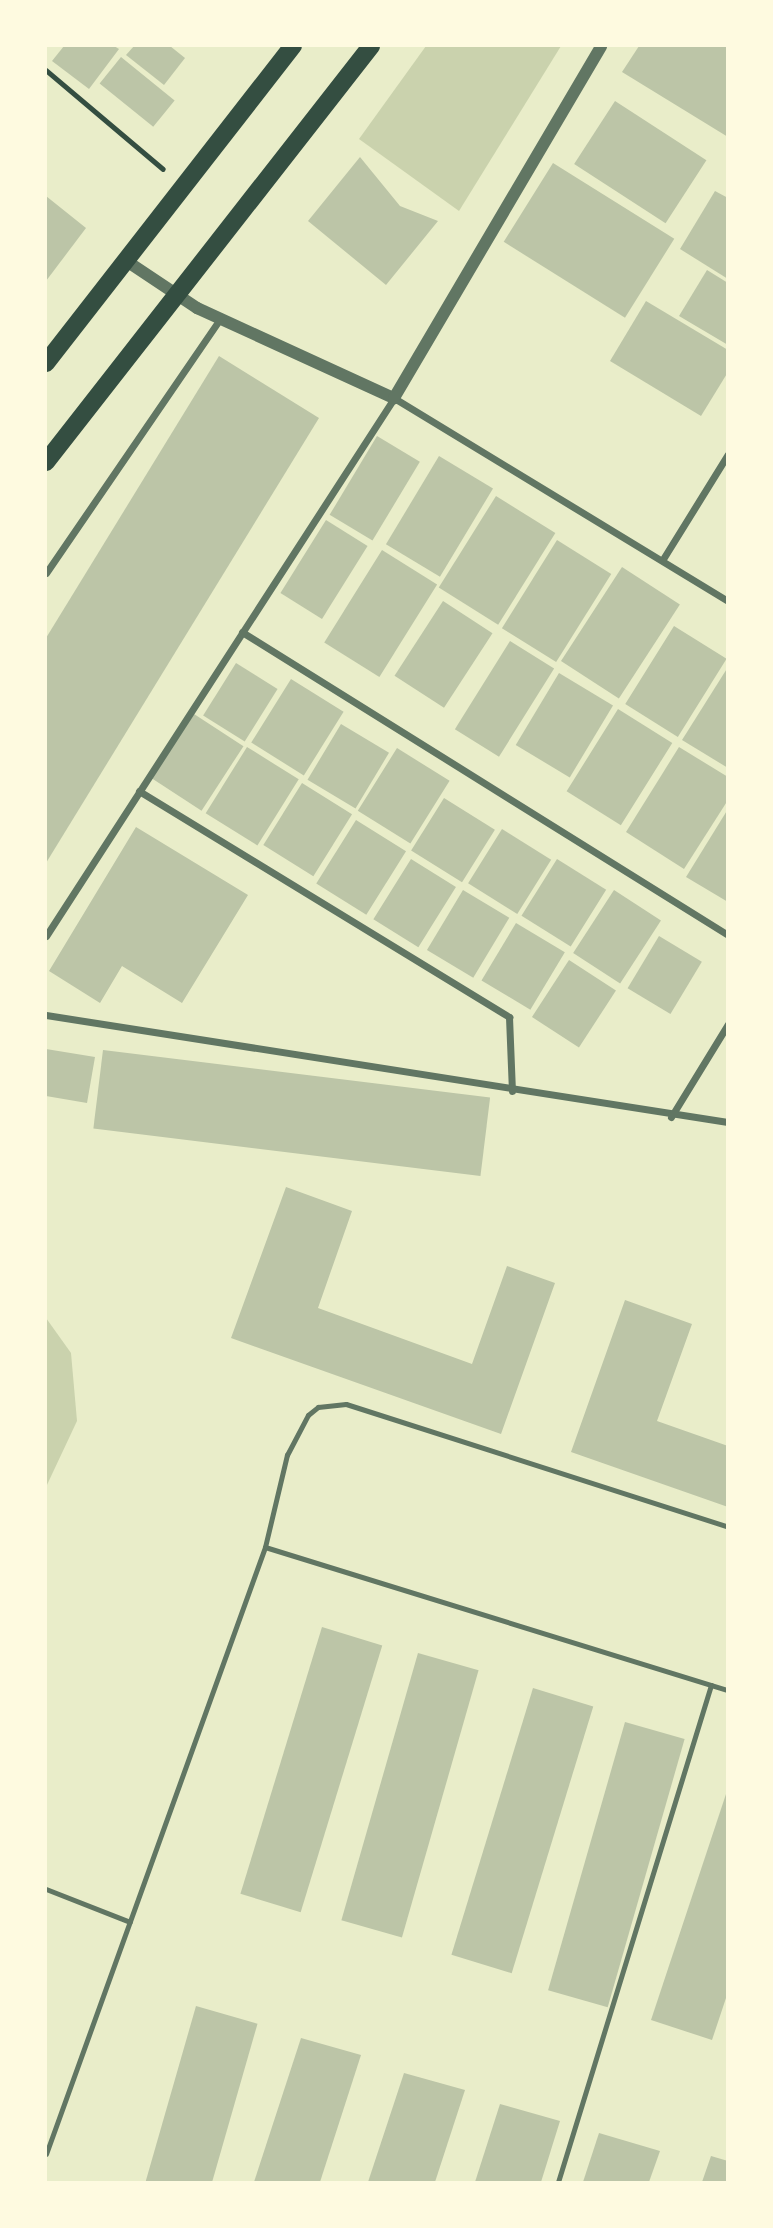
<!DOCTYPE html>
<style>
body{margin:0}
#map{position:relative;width:773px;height:2228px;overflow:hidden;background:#e9edc9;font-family:"Work Sans",sans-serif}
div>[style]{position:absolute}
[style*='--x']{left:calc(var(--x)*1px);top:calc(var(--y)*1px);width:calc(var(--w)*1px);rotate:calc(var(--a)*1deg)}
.green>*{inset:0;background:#cad2ad}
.building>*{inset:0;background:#bcc5a7;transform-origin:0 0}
.path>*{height:4.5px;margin:-2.25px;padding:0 2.25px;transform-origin:2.25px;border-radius:2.25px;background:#344e41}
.service>*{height:5px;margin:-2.5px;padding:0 2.5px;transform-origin:2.5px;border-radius:2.5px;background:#617663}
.minor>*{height:7px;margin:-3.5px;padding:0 3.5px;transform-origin:3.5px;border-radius:3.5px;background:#617663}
.tertiary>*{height:12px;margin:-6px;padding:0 6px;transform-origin:6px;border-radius:6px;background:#617663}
.primary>*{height:18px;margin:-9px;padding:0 9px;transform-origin:9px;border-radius:9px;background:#344e41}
span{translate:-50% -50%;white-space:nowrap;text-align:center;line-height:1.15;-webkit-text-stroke:5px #fefae0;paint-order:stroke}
.frame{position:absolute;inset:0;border:47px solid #fefae0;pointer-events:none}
</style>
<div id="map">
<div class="green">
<i style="clip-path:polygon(426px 46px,561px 46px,459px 211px,359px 139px)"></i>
<i style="clip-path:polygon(46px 1318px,71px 1353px,77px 1421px,46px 1487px)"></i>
</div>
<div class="building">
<i style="clip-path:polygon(64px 46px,114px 46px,119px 49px,89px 89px,52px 61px)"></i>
<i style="clip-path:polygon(134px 46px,170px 46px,185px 58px,164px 85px,126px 55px)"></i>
<i style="clip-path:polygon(639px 46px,728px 46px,728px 137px,622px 72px)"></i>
<i style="left:121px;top:57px;width:69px;height:34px;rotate:39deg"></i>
<i style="left:615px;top:101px;width:109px;height:75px;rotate:33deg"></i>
<i style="clip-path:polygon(360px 157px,400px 206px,438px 221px,386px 285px,308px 221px)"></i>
<i style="left:553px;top:163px;width:143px;height:93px;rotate:32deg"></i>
<i style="clip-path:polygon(715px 191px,728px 198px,728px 279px,680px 249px)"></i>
<i style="clip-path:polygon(46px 196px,86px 228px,46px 281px)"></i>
<i style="clip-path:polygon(707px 270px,728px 283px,728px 345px,679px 316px)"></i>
<i style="clip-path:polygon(646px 301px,728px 350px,728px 372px,701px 416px,610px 361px)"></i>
<i style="clip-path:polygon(219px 356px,319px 418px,46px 863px,46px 638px)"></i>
<i style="left:377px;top:436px;width:50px;height:92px;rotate:31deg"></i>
<i style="left:439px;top:456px;width:63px;height:103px;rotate:31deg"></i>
<i style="left:496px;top:496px;width:70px;height:108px;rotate:32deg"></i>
<i style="left:326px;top:520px;width:49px;height:86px;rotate:32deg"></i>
<i style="left:557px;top:540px;width:64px;height:104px;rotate:32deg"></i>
<i style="left:382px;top:550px;width:65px;height:109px;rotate:32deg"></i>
<i style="left:622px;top:567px;width:69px;height:112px;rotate:33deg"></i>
<i style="left:443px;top:601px;width:59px;height:89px;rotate:33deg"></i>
<i style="left:674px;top:626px;width:62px;height:92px;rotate:32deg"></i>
<i style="left:510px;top:641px;width:52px;height:104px;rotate:32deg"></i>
<i style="left:236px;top:663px;width:49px;height:62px;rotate:32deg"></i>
<i style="clip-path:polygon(728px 667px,728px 768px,682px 740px)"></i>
<i style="left:559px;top:673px;width:63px;height:84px;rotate:31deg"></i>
<i style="left:291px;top:679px;width:62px;height:75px;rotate:32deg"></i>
<i style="left:618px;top:709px;width:64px;height:97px;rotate:32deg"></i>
<i style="left:194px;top:714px;width:59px;height:77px;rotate:33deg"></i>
<i style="left:341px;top:724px;width:56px;height:65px;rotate:31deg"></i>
<i style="left:247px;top:747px;width:61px;height:78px;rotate:32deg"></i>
<i style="clip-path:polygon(679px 747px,728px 777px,728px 800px,684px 869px,626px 832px)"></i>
<i style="left:397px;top:748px;width:62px;height:74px;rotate:32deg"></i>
<i style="left:302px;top:783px;width:59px;height:73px;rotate:32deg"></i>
<i style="left:444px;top:798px;width:60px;height:62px;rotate:32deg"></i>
<i style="clip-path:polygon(728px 809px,728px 902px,686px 877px)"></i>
<i style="left:356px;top:820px;width:59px;height:75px;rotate:32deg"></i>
<i style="clip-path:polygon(136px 827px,248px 895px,182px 1003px,122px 966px,100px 1003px,49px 971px)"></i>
<i style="left:502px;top:829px;width:58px;height:64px;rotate:32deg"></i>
<i style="left:411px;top:859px;width:53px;height:71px;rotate:32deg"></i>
<i style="left:557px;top:859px;width:58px;height:67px;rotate:32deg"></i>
<i style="left:463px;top:890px;width:54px;height:70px;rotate:31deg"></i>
<i style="left:614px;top:890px;width:56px;height:75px;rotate:33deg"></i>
<i style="left:516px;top:923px;width:57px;height:67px;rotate:31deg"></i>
<i style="left:659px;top:936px;width:50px;height:61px;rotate:31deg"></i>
<i style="left:569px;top:960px;width:56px;height:68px;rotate:33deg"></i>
<i style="clip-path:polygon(46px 1049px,95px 1057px,87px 1103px,46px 1096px)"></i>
<i style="left:103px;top:1050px;width:390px;height:79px;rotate:7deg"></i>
<i style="clip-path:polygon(286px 1187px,352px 1211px,318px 1308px,472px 1364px,507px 1266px,555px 1283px,501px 1434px,231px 1338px)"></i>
<i style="clip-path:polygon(625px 1300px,692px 1324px,657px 1421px,728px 1446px,728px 1507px,571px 1452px)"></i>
<i style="left:322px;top:1627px;width:63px;height:279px;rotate:17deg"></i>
<i style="left:418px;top:1653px;width:63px;height:278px;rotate:16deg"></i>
<i style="left:533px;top:1688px;width:63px;height:279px;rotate:17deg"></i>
<i style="left:625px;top:1722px;width:62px;height:279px;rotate:16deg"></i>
<i style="clip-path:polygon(728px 1788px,728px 1992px,712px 2040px,651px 2020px)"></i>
<i style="left:196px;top:2006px;width:64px;height:185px;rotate:16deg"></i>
<i style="clip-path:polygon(301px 2038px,361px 2055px,320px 2182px,254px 2182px)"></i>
<i style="clip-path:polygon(404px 2073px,465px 2090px,435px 2182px,368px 2182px)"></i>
<i style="clip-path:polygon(500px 2104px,560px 2121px,541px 2182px,475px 2182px)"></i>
<i style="clip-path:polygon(599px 2133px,660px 2151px,649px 2182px,583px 2182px)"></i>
<i style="clip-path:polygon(711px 2156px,728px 2161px,728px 2182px,702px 2182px)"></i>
</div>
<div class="path">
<i style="--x:46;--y:70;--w:153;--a:40.2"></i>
</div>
<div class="service">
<i style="--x:265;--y:1547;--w:485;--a:17.2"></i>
<i style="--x:46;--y:1889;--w:90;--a:21.4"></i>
<i style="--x:46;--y:2154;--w:645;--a:-70.16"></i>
<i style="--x:265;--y:1547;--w:95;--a:-76.6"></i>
<i style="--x:287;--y:1455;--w:45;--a:-62.3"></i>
<i style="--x:308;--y:1415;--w:13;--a:-39"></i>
<i style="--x:318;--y:1407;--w:28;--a:-6"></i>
<i style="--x:346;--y:1404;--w:401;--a:17.8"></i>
<i style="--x:558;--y:2182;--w:520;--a:-72.89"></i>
</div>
<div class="minor">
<i style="--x:663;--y:559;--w:123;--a:-58.2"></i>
<i style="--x:46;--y:573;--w:308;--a:-55.6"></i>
<i style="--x:242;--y:632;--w:573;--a:31.94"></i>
<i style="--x:139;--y:791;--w:434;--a:31.4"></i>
<i style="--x:509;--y:1017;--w:74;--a:87.7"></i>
<i style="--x:46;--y:936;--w:641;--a:-57.1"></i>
<i style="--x:394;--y:398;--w:391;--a:31.3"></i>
<i style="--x:46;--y:1015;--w:690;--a:8.92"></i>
<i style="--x:671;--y:1117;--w:109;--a:-58.5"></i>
</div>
<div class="tertiary">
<i style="--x:125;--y:260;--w:87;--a:33.7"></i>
<i style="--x:197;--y:308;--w:217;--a:24.6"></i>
<i style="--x:394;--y:398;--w:408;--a:-59.5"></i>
</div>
<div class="primary">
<i style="--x:46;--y:363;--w:402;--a:-52.1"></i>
<i style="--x:46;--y:462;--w:528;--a:-52"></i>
</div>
<div class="frame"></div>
</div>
